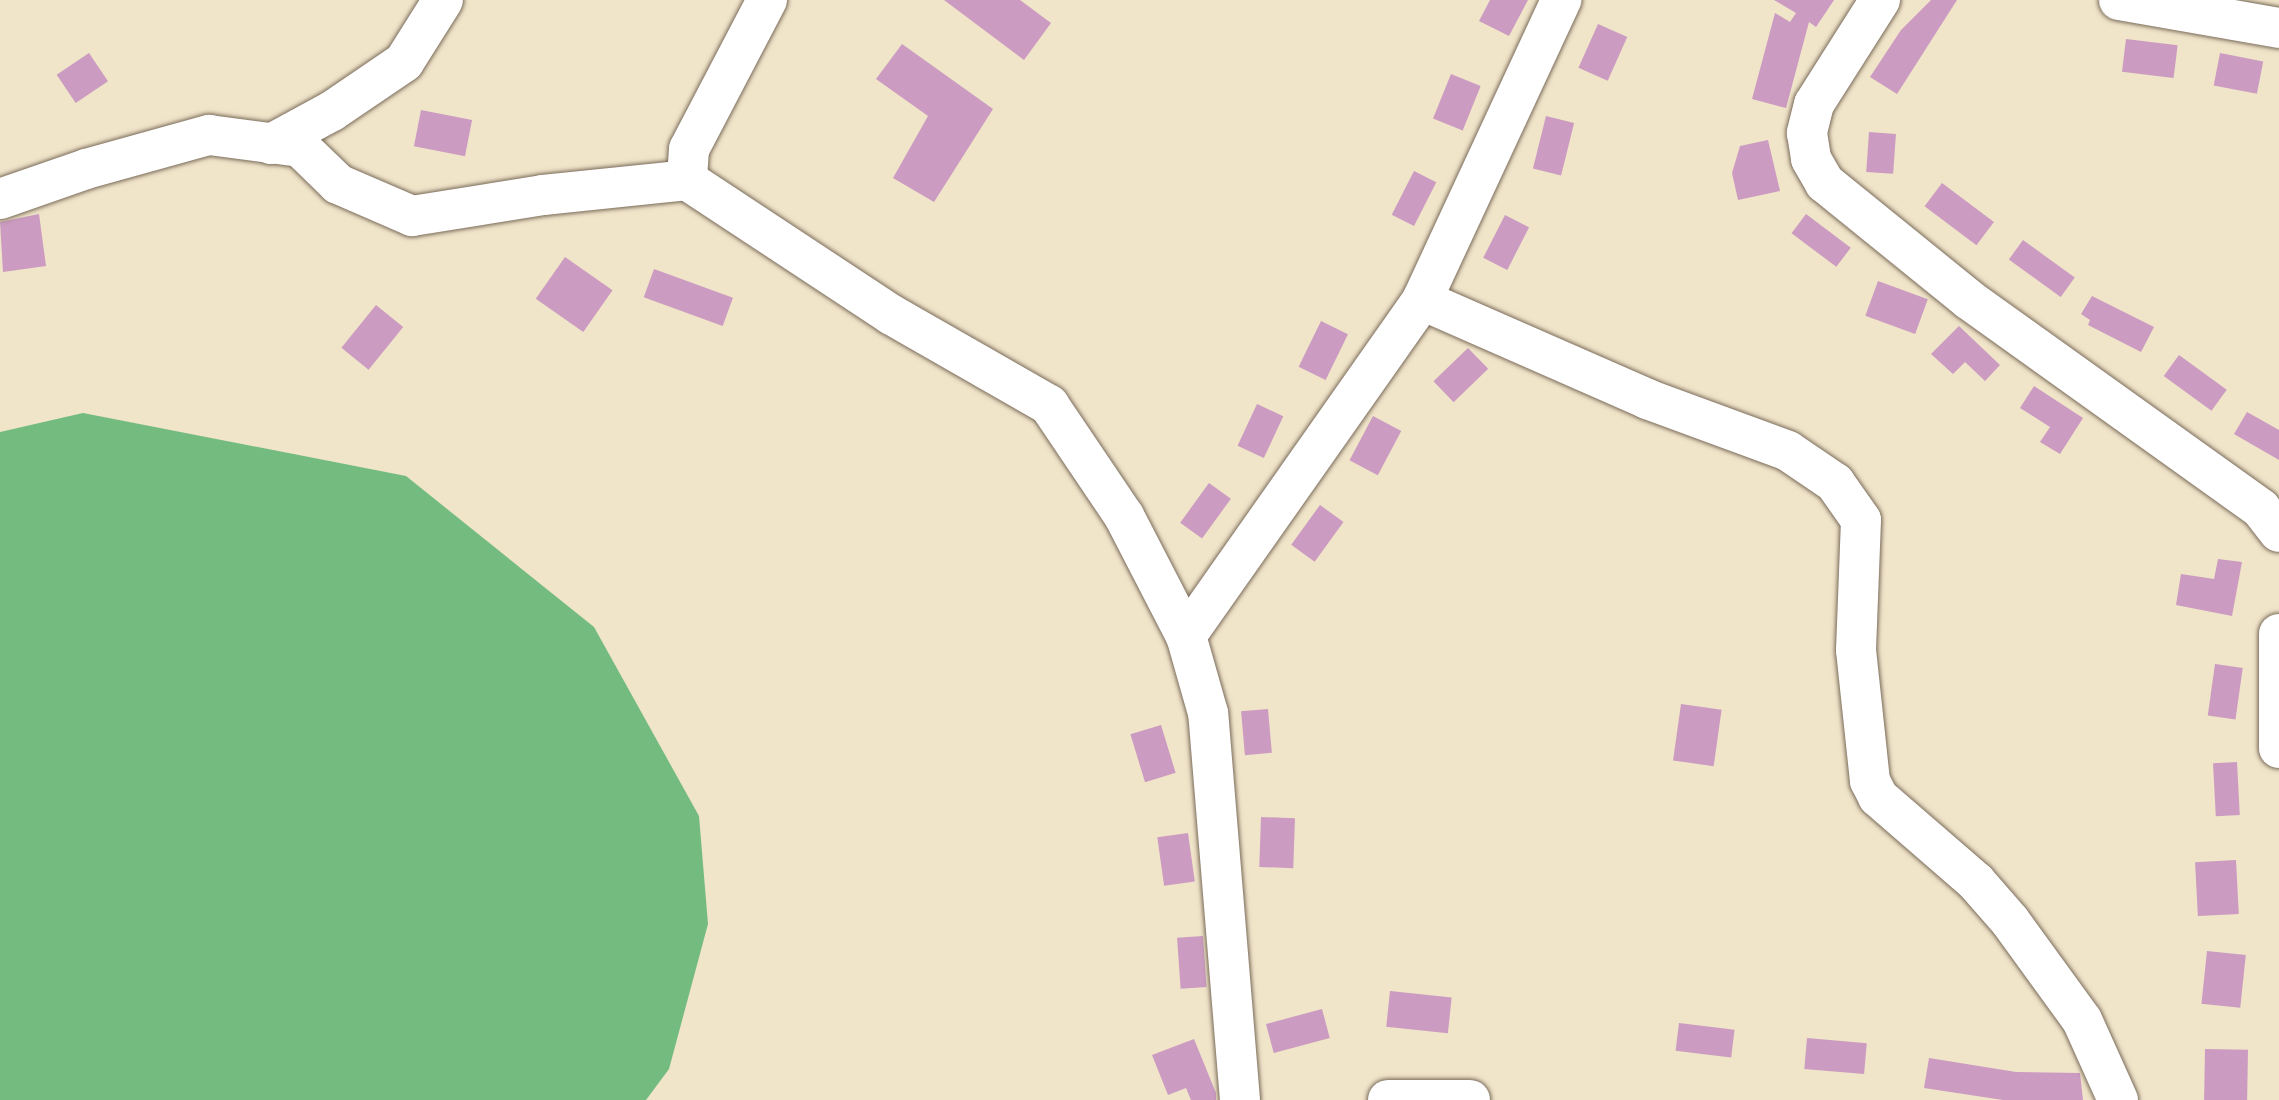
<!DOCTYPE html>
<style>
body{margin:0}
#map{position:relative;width:2279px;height:1100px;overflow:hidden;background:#f0e4c9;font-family:Dekko,sans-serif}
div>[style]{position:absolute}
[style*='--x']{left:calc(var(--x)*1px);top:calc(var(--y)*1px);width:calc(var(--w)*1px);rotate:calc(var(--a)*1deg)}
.forest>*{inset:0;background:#74bb80}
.building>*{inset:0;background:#cb9bc1;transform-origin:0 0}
.roads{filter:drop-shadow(0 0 2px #7a6b5a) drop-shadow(0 0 2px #7a6b5a)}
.minor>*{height:40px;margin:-20px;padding:0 20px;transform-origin:20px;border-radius:20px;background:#fff}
span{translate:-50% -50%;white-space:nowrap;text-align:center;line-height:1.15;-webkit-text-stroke:8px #f7f3e8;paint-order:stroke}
</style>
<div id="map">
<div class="forest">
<i style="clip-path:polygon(83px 413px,406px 476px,594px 627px,699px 816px,708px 924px,669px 1069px,646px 1100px,0 1100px,0 432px)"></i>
</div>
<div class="building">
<i style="clip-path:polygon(944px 0,1020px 0,1051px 23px,1024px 60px)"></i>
<i style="clip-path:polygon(1490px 0,1528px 0,1509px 36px,1479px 21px)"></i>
<i style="clip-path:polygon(1774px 0,1834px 0,1816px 27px,1809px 22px,1786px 108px,1752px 99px,1775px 13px,1790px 22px,1796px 13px)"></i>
<i style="clip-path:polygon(1931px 0,1957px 0,1897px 94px,1870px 77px,1901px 30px)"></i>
<i style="left:1598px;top:24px;width:32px;height:48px;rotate:24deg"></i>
<i style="left:2126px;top:39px;width:52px;height:33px;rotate:7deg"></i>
<i style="clip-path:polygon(902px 44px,993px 109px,934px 202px,893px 178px,928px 116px,876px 79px)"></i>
<i style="left:89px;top:53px;width:34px;height:39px;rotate:56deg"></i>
<i style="left:2220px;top:53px;width:44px;height:33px;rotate:11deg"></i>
<i style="left:1451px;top:74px;width:32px;height:48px;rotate:22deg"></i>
<i style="left:421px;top:110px;width:52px;height:37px;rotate:11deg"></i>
<i style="left:1546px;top:116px;width:29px;height:54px;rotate:14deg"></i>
<i style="left:1869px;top:132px;width:27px;height:40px;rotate:4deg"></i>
<i style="clip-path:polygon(1768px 140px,1780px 191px,1738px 200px,1732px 173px,1740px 146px)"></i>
<i style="left:1414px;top:171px;width:25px;height:49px;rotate:27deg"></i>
<i style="left:1942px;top:183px;width:65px;height:29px;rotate:37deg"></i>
<i style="clip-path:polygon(39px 214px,46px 266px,3px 272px,0 222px)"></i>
<i style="left:1806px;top:214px;width:56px;height:24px;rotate:37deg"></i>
<i style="left:1505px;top:215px;width:27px;height:48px;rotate:27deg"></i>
<i style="left:2023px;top:240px;width:64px;height:24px;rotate:36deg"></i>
<i style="left:565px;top:257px;width:58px;height:51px;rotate:35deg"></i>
<i style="left:654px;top:269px;width:84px;height:30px;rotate:20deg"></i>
<i style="left:1878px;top:281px;width:53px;height:37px;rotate:20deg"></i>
<i style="clip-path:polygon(2092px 296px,2154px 327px,2141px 352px,2088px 325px,2090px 320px,2081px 314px)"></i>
<i style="left:376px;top:305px;width:35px;height:55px;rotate:39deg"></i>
<i style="left:1321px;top:321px;width:30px;height:51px;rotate:26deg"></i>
<i style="clip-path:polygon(1959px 326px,2000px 365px,1985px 381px,1965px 362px,1953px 374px,1931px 354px)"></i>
<i style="left:1468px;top:348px;width:29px;height:48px;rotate:46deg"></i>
<i style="left:2179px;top:355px;width:59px;height:26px;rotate:36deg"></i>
<i style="clip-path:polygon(2034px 386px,2083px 418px,2060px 454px,2040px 442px,2050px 427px,2020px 408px)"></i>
<i style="left:1257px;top:404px;width:29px;height:46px;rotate:25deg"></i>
<i style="clip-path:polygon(2247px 412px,2279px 430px,2279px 460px,2234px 434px)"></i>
<i style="left:1373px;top:416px;width:32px;height:50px;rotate:28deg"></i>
<i style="left:1209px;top:483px;width:27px;height:49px;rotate:36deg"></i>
<i style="left:1320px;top:505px;width:29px;height:49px;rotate:36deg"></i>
<i style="clip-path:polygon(2218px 559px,2242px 562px,2232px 616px,2176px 605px,2181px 574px,2214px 579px)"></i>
<i style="left:2215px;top:664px;width:28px;height:52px;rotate:8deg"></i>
<i style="left:1681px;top:704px;width:41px;height:57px;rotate:8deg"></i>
<i style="left:1268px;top:709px;width:44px;height:27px;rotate:85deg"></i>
<i style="left:1161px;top:725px;width:50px;height:32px;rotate:73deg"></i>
<i style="left:2237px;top:762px;width:53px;height:24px;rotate:87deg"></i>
<i style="left:1261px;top:817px;width:34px;height:50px;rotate:2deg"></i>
<i style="left:1188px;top:833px;width:49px;height:31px;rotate:82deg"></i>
<i style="left:2236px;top:860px;width:54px;height:41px;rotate:87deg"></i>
<i style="left:1203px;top:936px;width:51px;height:26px;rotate:86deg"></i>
<i style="left:2207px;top:951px;width:39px;height:53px;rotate:6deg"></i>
<i style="left:1390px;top:991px;width:62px;height:36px;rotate:6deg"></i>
<i style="left:1322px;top:1009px;width:30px;height:58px;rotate:75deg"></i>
<i style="left:1679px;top:1023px;width:56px;height:28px;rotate:7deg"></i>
<i style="left:1807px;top:1038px;width:60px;height:31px;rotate:5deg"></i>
<i style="clip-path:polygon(1194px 1039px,1216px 1093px,1216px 1100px,1191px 1100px,1186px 1088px,1168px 1095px,1152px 1055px)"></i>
<i style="left:2205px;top:1049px;width:43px;height:51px;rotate:1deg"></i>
<i style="clip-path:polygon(1929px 1058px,2016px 1072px,2080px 1073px,2083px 1100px,2003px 1100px,1924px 1088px)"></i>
</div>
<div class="roads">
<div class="minor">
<i style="--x:767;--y:0;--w:168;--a:117.6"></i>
<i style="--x:689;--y:149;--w:31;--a:94"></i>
<i style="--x:687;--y:180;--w:245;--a:33.4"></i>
<i style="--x:892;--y:315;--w:181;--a:29.8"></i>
<i style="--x:1049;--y:405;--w:134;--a:56"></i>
<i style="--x:1124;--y:516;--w:135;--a:62.7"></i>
<i style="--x:1880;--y:0;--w:123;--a:122.4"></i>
<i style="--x:1814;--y:104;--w:30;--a:104"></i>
<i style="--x:1807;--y:133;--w:26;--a:81"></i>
<i style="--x:1811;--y:159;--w:28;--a:60"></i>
<i style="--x:1825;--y:183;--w:184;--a:39"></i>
<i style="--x:1968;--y:299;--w:360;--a:35.6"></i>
<i style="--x:2261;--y:509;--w:29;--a:52"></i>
<i style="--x:2119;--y:0;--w:162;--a:9.9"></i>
<i style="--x:271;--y:144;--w:69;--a:-28.4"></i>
<i style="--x:332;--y:111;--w:87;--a:-34.2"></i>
<i style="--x:404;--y:62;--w:73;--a:-57.8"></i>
<i style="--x:0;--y:199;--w:91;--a:-19.2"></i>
<i style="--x:86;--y:169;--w:128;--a:-15.5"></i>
<i style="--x:209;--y:135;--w:92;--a:7.5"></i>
<i style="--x:300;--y:147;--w:53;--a:44.2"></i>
<i style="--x:338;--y:184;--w:81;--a:23.4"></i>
<i style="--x:412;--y:216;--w:133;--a:-9.1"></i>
<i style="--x:543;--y:195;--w:145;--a:-5.9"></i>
<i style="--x:1422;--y:300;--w:246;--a:23.7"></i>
<i style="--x:1647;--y:399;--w:150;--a:20.2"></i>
<i style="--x:1788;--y:451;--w:57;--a:34.2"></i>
<i style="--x:1835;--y:483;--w:45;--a:54.9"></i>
<i style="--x:1861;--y:520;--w:130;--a:92.2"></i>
<i style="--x:1856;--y:650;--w:132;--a:83.9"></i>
<i style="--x:1870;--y:781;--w:18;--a:63"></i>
<i style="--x:1878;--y:797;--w:130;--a:40.9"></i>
<i style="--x:1976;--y:882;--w:52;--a:48.9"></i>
<i style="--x:2010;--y:921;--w:122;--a:54"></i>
<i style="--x:2082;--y:1020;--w:88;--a:65.8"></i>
<i style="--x:2279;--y:634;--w:114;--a:90"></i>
<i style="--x:1240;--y:1100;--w:388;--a:-94.7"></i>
<i style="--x:1208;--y:713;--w:80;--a:-105.9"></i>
<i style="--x:1186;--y:636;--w:411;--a:-54.9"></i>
<i style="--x:1422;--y:300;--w:331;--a:-65.1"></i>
<i style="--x:1388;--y:1100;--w:82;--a:0"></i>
</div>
</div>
</div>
